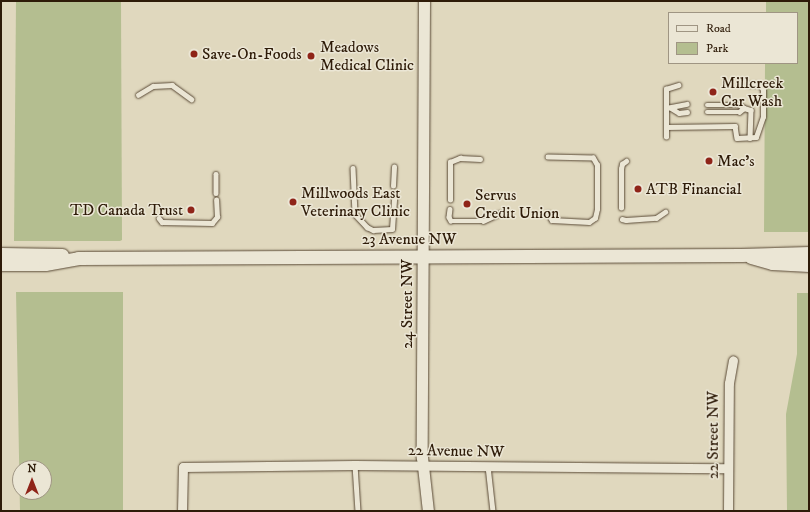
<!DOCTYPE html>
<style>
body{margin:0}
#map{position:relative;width:810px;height:512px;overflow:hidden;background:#e0d8be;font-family:"IM FELL DW Pica",serif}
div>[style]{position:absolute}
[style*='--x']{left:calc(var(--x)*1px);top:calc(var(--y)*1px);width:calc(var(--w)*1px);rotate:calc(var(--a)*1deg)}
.green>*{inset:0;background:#b4be90}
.roads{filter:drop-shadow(0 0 1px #5a4a36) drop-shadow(0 0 1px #5a4a36)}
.service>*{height:4.5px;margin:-2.25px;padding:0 2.25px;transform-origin:2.25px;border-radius:2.25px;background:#ebe6d5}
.minor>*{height:9px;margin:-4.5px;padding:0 4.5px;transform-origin:4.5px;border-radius:4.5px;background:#ebe6d5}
.tertiary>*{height:11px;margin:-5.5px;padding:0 5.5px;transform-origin:5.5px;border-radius:5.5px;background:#ebe6d5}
.secondary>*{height:13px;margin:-6.5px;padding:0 6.5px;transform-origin:6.5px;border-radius:6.5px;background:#ebe6d5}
.dots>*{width:11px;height:11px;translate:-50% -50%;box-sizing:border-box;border:2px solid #ebe6d5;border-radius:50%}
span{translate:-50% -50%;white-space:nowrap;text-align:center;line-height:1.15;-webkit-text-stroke:3px #ebe6d5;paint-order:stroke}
.poi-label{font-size:16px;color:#2e1b08}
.left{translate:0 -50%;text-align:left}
.right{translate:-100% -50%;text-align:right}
.street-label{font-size:16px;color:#2e1b08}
.frame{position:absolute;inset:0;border:2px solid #2e1b08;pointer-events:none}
.legend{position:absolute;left:668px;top:12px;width:130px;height:52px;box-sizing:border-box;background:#ebe6d5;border:1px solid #9f9583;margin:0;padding:5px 7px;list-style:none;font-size:12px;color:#2e1b08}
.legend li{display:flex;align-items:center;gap:8px;height:20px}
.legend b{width:20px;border:1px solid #9f9583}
.north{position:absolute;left:12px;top:460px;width:40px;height:40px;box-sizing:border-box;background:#ebe6d5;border:1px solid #9f9583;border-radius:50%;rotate:0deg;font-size:11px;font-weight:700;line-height:16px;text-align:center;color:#2e1b08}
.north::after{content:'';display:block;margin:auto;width:14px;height:18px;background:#8f2418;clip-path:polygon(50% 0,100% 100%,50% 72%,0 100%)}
</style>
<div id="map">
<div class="green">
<i style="clip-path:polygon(16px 1px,121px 1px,122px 240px,120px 241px,14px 241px)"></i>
<i style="clip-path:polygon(766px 1px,809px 1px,809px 232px,764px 232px,765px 63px,797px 63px,797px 13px,766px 13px)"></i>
<i style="clip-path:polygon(evenodd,16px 292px,123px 292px,123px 511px,20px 511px,16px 292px,20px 468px,44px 468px,44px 492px,20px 492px,20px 468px)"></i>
<i style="clip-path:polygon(797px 293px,809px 293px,809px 511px,787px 511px,786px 414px,797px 354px)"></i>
</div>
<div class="roads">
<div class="service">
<i style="--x:138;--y:95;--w:17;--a:-31"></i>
<i style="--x:153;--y:86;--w:19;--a:-3"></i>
<i style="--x:172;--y:85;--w:24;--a:36"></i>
<i style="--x:707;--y:105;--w:33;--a:0"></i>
<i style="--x:740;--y:105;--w:5;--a:37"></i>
<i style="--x:666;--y:108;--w:21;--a:-11"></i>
<i style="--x:671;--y:108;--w:9;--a:32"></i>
<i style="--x:679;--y:113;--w:8;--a:-7"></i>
<i style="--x:707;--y:112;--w:32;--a:0"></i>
<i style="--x:739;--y:112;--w:6;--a:-39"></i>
<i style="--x:744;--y:108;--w:7;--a:16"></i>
<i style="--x:751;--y:110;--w:28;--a:92"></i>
<i style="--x:666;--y:127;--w:69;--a:-0.8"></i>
<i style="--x:735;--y:126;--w:12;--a:81"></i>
<i style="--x:737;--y:138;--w:19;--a:-3"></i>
<i style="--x:756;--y:137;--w:21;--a:-71"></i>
<i style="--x:763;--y:117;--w:27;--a:-90"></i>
<i style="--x:763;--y:90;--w:6;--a:-121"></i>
<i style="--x:760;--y:85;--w:11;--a:180"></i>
<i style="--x:666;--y:137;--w:48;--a:-90"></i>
<i style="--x:666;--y:89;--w:13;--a:-18"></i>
<i style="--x:353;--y:168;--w:46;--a:87.5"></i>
<i style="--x:355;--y:214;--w:18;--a:47"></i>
<i style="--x:367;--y:227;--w:7;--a:27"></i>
<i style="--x:373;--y:230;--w:19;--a:-3"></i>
<i style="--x:392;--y:229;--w:32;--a:-86"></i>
<i style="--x:216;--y:174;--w:19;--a:90"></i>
<i style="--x:393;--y:186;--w:19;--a:-87"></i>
<i style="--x:450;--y:200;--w:38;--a:-90"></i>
<i style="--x:450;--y:162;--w:11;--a:-22"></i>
<i style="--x:460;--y:158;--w:20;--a:3"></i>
<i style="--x:621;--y:208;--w:39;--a:-90"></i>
<i style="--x:621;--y:169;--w:5;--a:-79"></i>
<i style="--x:622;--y:164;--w:5;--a:-37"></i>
<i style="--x:450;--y:209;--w:8;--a:97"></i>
<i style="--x:449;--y:217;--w:4;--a:63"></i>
<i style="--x:451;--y:221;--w:32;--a:0"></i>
<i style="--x:483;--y:221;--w:19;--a:-25"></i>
<i style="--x:548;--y:213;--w:8;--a:60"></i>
<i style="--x:552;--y:220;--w:37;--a:3"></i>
<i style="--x:589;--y:222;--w:7;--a:-34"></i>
<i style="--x:595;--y:218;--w:9;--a:-77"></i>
<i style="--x:597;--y:209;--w:44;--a:-90"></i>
<i style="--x:597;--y:165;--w:8;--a:-120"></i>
<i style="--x:593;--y:158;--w:45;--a:-178.7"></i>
<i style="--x:159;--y:218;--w:5;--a:53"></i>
<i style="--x:162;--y:222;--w:50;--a:1.1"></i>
<i style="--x:212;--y:223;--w:8;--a:-50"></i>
<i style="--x:217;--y:217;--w:17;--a:-93"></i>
<i style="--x:622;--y:219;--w:4;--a:14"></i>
<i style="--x:626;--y:220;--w:30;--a:-4"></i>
<i style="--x:656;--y:218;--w:11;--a:-34"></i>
<i style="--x:355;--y:465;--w:46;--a:86.3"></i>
<i style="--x:488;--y:466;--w:45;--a:83.7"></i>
</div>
<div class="minor">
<i style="--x:182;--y:511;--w:44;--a:-88.7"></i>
<i style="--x:183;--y:467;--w:172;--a:-0.7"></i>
<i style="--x:355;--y:465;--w:373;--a:0.5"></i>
<i style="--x:728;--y:511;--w:128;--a:-89.6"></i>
<i style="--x:729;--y:383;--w:23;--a:-80"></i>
</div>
<div class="tertiary">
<i style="--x:424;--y:1;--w:456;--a:90.3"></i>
<i style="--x:422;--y:457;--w:54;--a:83.7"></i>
</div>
<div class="secondary">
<i style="--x:1;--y:254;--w:61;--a:0.9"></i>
<i style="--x:751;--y:257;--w:22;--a:16"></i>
<i style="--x:772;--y:263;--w:37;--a:3"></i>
<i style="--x:1;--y:264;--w:44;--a:0"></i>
<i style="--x:45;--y:264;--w:34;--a:-10"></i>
<i style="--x:78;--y:258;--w:663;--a:-0.26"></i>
<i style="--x:741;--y:255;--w:68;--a:-1.7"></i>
</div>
</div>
<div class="dots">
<i style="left:194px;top:54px;background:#8f2418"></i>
<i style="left:311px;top:56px;background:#8f2418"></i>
<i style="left:713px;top:92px;background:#8f2418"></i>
<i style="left:709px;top:161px;background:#8f2418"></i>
<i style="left:638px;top:189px;background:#8f2418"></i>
<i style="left:293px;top:202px;background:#8f2418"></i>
<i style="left:467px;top:204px;background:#8f2418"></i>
<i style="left:191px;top:210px;background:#8f2418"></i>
</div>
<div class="poi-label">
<span class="left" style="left:320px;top:56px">Meadows<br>Medical Clinic</span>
<span class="left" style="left:202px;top:54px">Save-On-Foods</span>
<span class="left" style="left:721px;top:92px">Millcreek<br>Car Wash</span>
<span class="left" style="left:717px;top:161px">Mac's</span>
<span class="left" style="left:646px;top:189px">ATB Financial</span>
<span class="left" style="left:301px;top:202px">Millwoods East<br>Veterinary Clinic</span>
<span class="left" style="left:475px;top:204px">Servus<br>Credit Union</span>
<span class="right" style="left:183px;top:210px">TD Canada Trust</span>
</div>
<div class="street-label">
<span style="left:409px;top:239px">23 Avenue NW</span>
<span style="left:407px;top:304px;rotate:-90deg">24 Street NW</span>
<span style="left:713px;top:435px;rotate:-90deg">22 Street NW</span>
<span style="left:456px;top:451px;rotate:1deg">22 Avenue NW</span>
</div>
<div class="frame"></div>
<ul class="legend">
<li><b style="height:5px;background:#ebe6d5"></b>Road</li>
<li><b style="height:11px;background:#b4be90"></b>Park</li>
</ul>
<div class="north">N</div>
</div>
